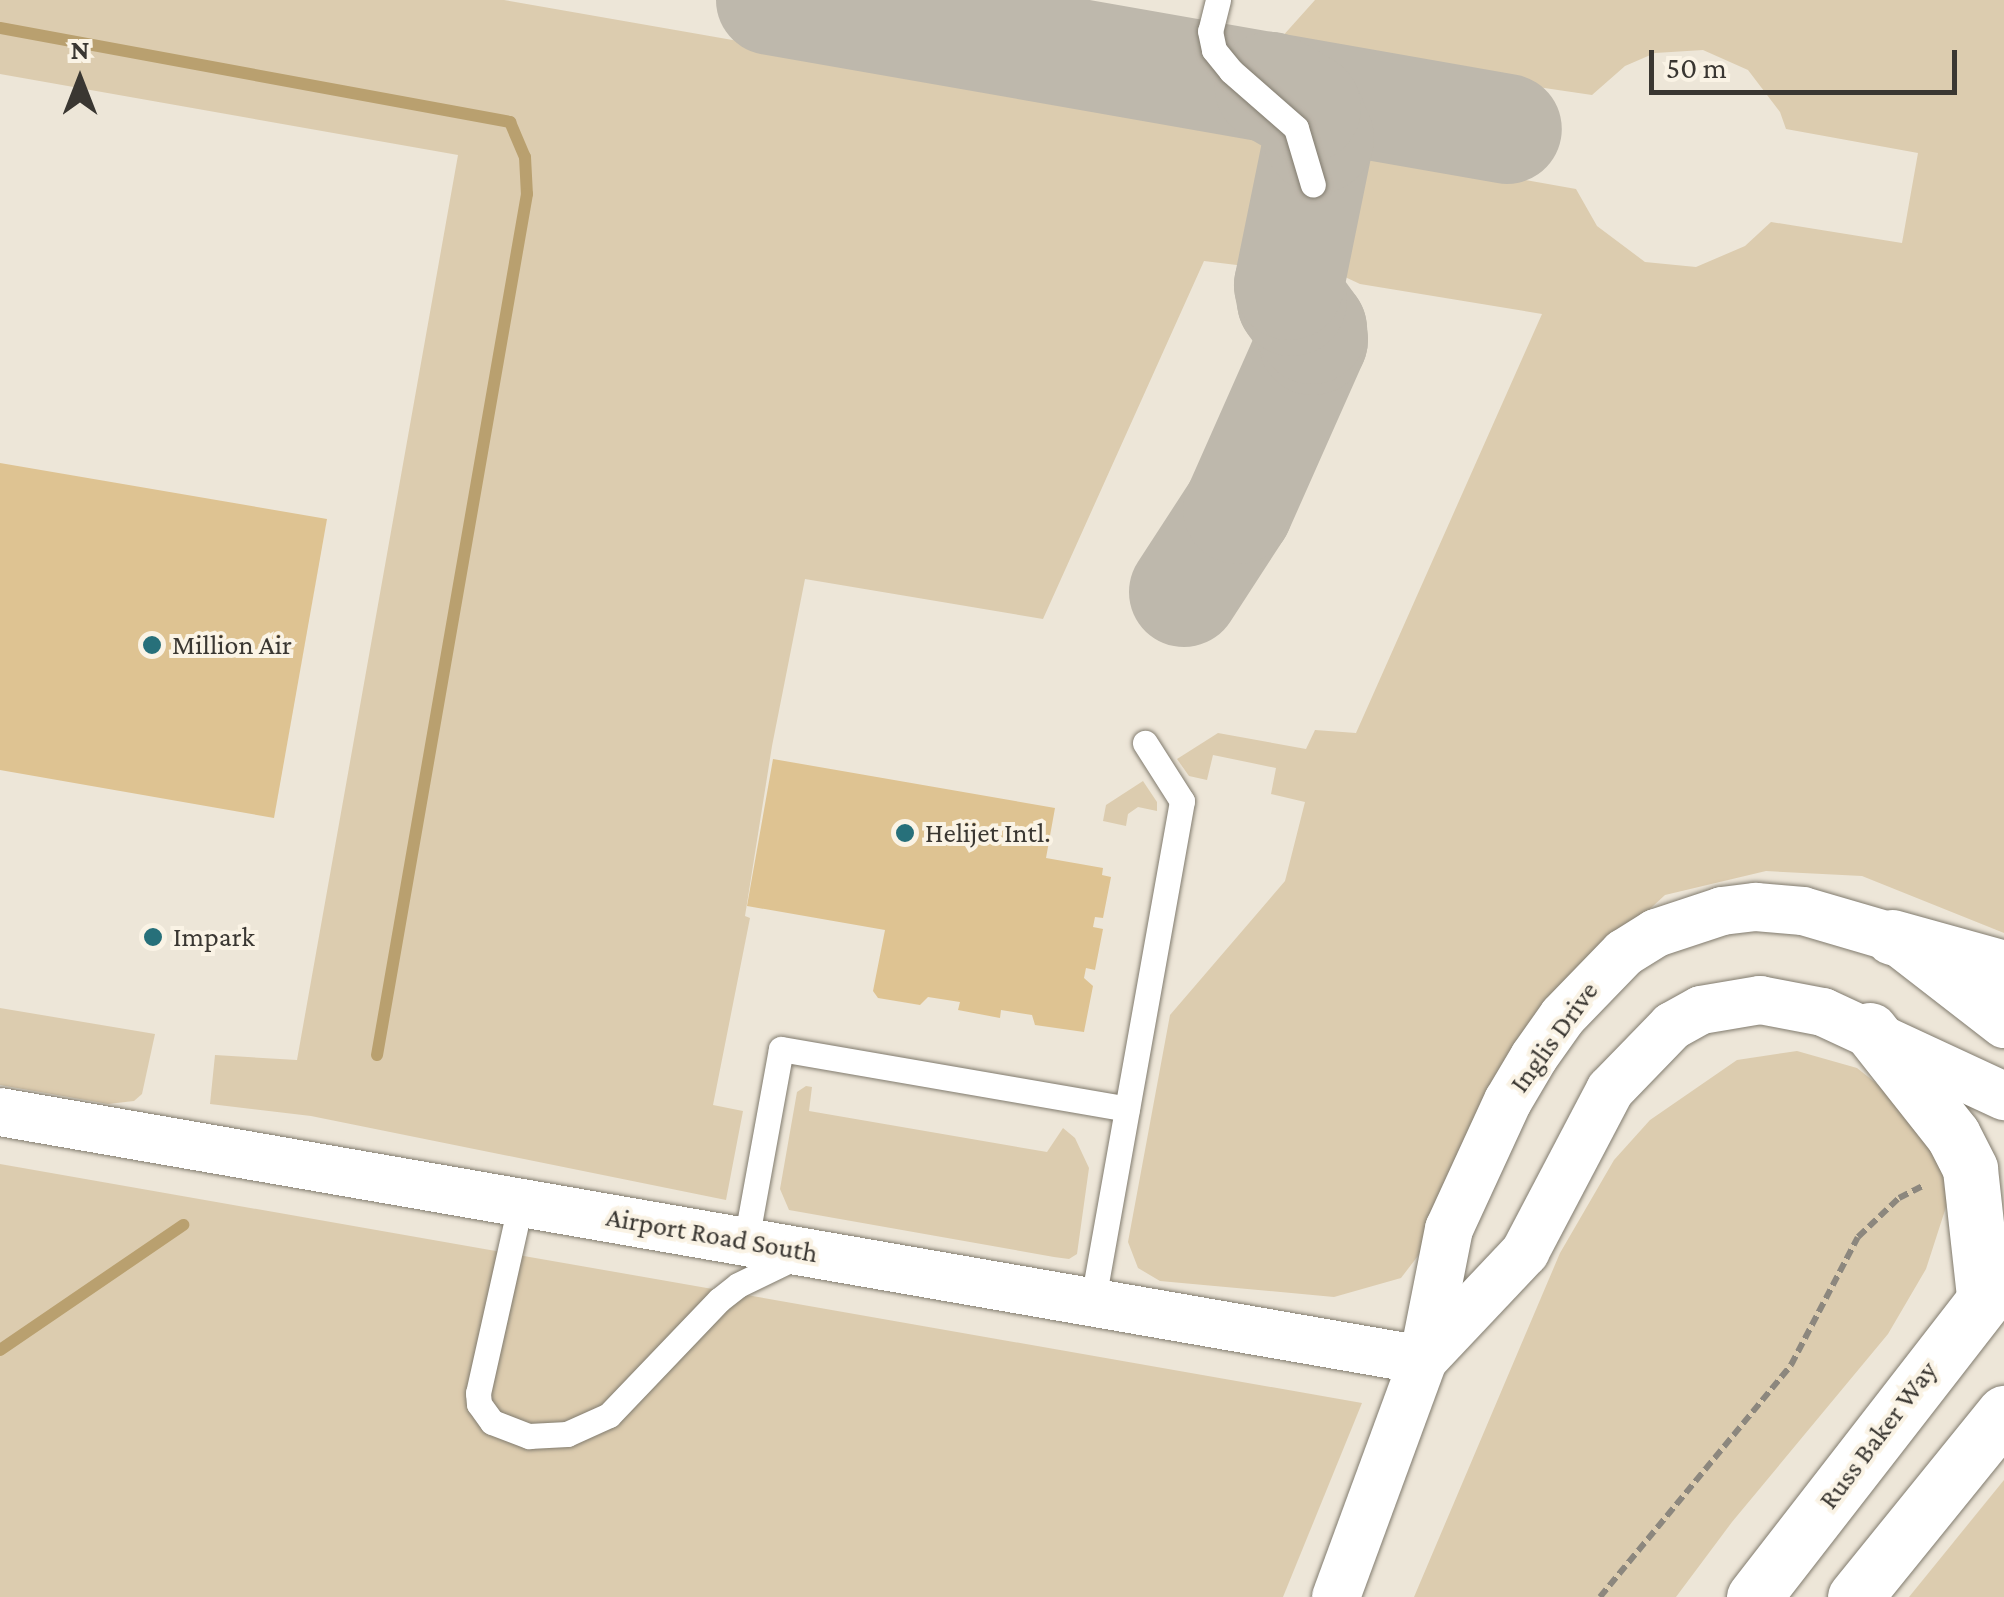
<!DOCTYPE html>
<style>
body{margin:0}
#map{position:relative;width:2004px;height:1597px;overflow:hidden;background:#ede6d8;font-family:"Crimson Pro",serif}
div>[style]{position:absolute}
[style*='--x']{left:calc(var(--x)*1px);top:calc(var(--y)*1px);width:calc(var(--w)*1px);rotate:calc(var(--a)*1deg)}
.green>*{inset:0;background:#dcccaf}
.stream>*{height:12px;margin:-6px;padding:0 6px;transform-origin:6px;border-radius:6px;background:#b9a06f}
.taxiway>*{height:110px;margin:-55px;padding:0 55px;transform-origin:55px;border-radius:55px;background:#beb8ac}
.building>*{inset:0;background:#dec392}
.path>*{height:6px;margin-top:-3px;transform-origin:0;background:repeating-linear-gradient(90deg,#8c877e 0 10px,transparent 0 15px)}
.roads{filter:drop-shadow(0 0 2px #817b6e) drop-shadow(0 0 2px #817b6e)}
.service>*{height:25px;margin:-12.5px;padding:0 12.5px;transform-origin:12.5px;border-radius:12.5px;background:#fff}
.minor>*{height:48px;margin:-24px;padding:0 24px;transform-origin:24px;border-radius:24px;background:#fff}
.secondary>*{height:55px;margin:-27.5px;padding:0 27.5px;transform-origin:27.5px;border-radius:27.5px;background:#fff}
.dots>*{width:28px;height:28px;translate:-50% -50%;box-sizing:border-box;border:5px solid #faf3e5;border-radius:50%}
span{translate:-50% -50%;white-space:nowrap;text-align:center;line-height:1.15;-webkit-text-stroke:8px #faf3e5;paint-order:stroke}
.poi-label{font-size:28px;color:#3a3732}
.left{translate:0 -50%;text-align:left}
.street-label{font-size:28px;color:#3a3732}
.north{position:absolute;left:30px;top:30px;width:100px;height:100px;-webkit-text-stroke:8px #faf3e5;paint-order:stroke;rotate:0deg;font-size:28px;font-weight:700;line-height:40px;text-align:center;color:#3a3732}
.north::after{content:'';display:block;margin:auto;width:35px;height:45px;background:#3a3732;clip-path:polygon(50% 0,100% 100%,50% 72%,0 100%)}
.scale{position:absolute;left:1649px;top:50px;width:308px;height:45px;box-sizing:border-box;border:5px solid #3a3732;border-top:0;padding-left:12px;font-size:30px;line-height:35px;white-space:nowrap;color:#3a3732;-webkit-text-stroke:8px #faf3e5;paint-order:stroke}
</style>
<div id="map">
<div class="green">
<i style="clip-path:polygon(0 0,504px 0,1268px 134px,1275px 143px,1282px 166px,1272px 256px,1253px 267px,1204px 261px,1043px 619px,805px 579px,772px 746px,745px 916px,750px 918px,713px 1105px,743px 1111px,726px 1200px,311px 1116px,210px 1104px,215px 1055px,297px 1060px,458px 155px,0 74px)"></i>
<i style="clip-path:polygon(1315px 0,2004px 0,2004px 933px,1862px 876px,1766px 871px,1665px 895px,1540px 1010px,1434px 1235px,1401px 1278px,1334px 1297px,1160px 1281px,1138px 1268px,1128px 1242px,1170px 1015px,1285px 881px,1305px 802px,1271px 794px,1276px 768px,1213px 755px,1207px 780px,1189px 776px,1177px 759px,1218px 733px,1306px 749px,1315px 730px,1356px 733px,1542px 314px,1360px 284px,1345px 277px,1328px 250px,1345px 192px,1374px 153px,1576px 189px,1597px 226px,1645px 262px,1696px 267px,1745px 246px,1771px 222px,1902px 243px,1918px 153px,1786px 129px,1780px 112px,1748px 70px,1703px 50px,1655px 53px,1625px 66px,1592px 95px,1272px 48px)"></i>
<i style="clip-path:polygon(1143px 781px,1157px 802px,1157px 811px,1138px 807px,1128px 814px,1126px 826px,1103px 821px,1106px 805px)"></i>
<i style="clip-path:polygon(0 1008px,155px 1034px,142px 1094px,134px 1101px,108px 1104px,0 1085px)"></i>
<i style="clip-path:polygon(1797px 1051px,1857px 1068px,1892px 1096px,1941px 1158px,1947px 1204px,1926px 1269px,1888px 1334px,1732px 1522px,1676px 1597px,1414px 1597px,1560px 1253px,1614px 1160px,1650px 1120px,1737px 1060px)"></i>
<i style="clip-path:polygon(806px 1086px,812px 1087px,809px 1111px,1047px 1152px,1063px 1128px,1075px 1138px,1089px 1168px,1077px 1254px,1069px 1259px,1054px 1257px,789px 1210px,780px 1189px,797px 1092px)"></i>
<i style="clip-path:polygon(0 1164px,1362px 1403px,1283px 1597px,0 1597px)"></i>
<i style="clip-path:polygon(2004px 1480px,2004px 1597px,1909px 1597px)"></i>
</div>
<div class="stream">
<i style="--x:0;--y:28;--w:519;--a:10.44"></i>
<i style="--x:510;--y:122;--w:38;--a:67"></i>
<i style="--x:525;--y:157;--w:37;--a:87"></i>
<i style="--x:527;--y:194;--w:874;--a:99.88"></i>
<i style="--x:0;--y:1350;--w:222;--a:-34.3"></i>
</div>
<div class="taxiway">
<i style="--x:771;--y:0;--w:747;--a:9.94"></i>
<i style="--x:1184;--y:592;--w:99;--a:-57"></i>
<i style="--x:1238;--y:509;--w:185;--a:-66.1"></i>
<i style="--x:1313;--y:340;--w:11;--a:-95"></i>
<i style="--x:1312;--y:329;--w:34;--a:-126"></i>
<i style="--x:1292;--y:301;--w:16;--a:-101"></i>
<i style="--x:1289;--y:285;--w:150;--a:-78.5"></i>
<i style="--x:1319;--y:138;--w:33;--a:-113"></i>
<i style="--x:1306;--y:108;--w:42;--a:-149.7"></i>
</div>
<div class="building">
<i style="clip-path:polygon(0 463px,327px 519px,274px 818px,0 770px)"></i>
<i style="clip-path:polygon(773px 759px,1055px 808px,1046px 858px,1103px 868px,1102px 875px,1111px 877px,1103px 918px,1095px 917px,1093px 927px,1103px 929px,1095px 970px,1086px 968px,1084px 978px,1093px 986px,1084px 1032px,1035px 1025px,1032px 1015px,1001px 1010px,1000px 1018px,958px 1010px,960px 1002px,928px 997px,920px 1005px,878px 998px,873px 991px,885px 930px,747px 906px)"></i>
</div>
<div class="path">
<i style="--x:1600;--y:1597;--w:301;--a:-50.5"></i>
<i style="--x:1791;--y:1365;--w:144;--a:-62.4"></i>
<i style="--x:1858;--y:1237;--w:57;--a:-43.6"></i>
<i style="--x:1899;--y:1198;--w:27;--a:-27"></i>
</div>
<div class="roads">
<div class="service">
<i style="--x:1218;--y:0;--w:32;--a:104"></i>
<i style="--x:1210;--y:31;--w:19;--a:78"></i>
<i style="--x:1214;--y:50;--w:27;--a:51"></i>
<i style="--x:1231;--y:71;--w:86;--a:41.2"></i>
<i style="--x:1296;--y:128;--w:59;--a:73.4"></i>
<i style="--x:521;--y:1201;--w:197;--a:102.6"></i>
<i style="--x:478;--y:1393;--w:11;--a:85"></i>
<i style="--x:479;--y:1404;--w:22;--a:54"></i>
<i style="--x:492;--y:1422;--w:40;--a:21"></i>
<i style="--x:529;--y:1436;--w:38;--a:-3"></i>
<i style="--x:567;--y:1434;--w:46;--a:-24.3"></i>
<i style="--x:609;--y:1415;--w:159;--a:-46.3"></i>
<i style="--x:719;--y:1300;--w:24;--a:-38"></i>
<i style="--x:738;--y:1285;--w:67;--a:-25.8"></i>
<i style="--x:746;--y:1241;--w:195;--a:-79.7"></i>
<i style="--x:781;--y:1049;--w:351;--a:9.8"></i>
<i style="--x:1093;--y:1300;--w:507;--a:-79.89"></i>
<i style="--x:1182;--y:801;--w:69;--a:-122.5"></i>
</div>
<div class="minor">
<i style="--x:0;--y:1112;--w:1444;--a:9.89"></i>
<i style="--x:1423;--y:1360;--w:149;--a:-46.6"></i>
<i style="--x:1525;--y:1252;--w:183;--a:-62.3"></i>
<i style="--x:1610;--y:1090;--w:89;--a:-45.9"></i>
<i style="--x:1672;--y:1026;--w:33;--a:-29"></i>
<i style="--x:1701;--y:1010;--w:60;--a:-9.6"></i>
<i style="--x:1760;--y:1000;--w:64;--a:10.8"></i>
<i style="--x:1823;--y:1012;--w:200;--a:24.9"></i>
<i style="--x:1336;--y:1597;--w:252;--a:-69.8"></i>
<i style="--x:1423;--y:1360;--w:134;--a:-78.8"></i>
<i style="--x:1449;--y:1229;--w:141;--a:-65.3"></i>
<i style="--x:1508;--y:1101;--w:51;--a:-59.4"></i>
<i style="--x:1534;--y:1057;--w:50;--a:-54.7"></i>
<i style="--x:1563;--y:1016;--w:88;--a:-45.9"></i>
<i style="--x:1624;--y:953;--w:38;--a:-32"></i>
<i style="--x:1656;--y:933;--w:70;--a:-18.4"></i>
<i style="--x:1722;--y:911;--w:34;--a:-7"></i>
<i style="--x:1756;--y:907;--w:47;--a:4.9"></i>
<i style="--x:1803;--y:911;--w:93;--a:16.3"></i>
<i style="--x:1892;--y:937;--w:142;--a:37.8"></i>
</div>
<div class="secondary">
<i style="--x:1892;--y:937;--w:116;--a:15.5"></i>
<i style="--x:1870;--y:1030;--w:134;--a:51.7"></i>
<i style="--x:1953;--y:1135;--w:38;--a:63"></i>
<i style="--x:1970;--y:1169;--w:128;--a:83.7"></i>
<i style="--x:1754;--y:1597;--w:408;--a:-52.2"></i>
<i style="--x:1855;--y:1597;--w:237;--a:-51"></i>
</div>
</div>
<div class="dots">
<i style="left:152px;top:645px;background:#27707a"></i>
<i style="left:905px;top:833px;background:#27707a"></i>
<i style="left:153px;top:937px;background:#27707a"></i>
</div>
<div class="poi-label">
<span class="left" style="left:172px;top:645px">Million Air</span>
<span class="left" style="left:925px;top:833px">Helijet Intl.</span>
<span class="left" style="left:173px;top:937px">Impark</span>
</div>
<div class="street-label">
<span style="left:1554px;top:1037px;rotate:-54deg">Inglis Drive</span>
<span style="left:712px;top:1235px;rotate:10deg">Airport Road South</span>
<span style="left:1878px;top:1435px;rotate:-53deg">Russ Baker Way</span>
</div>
<div class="north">N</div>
<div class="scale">50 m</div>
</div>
